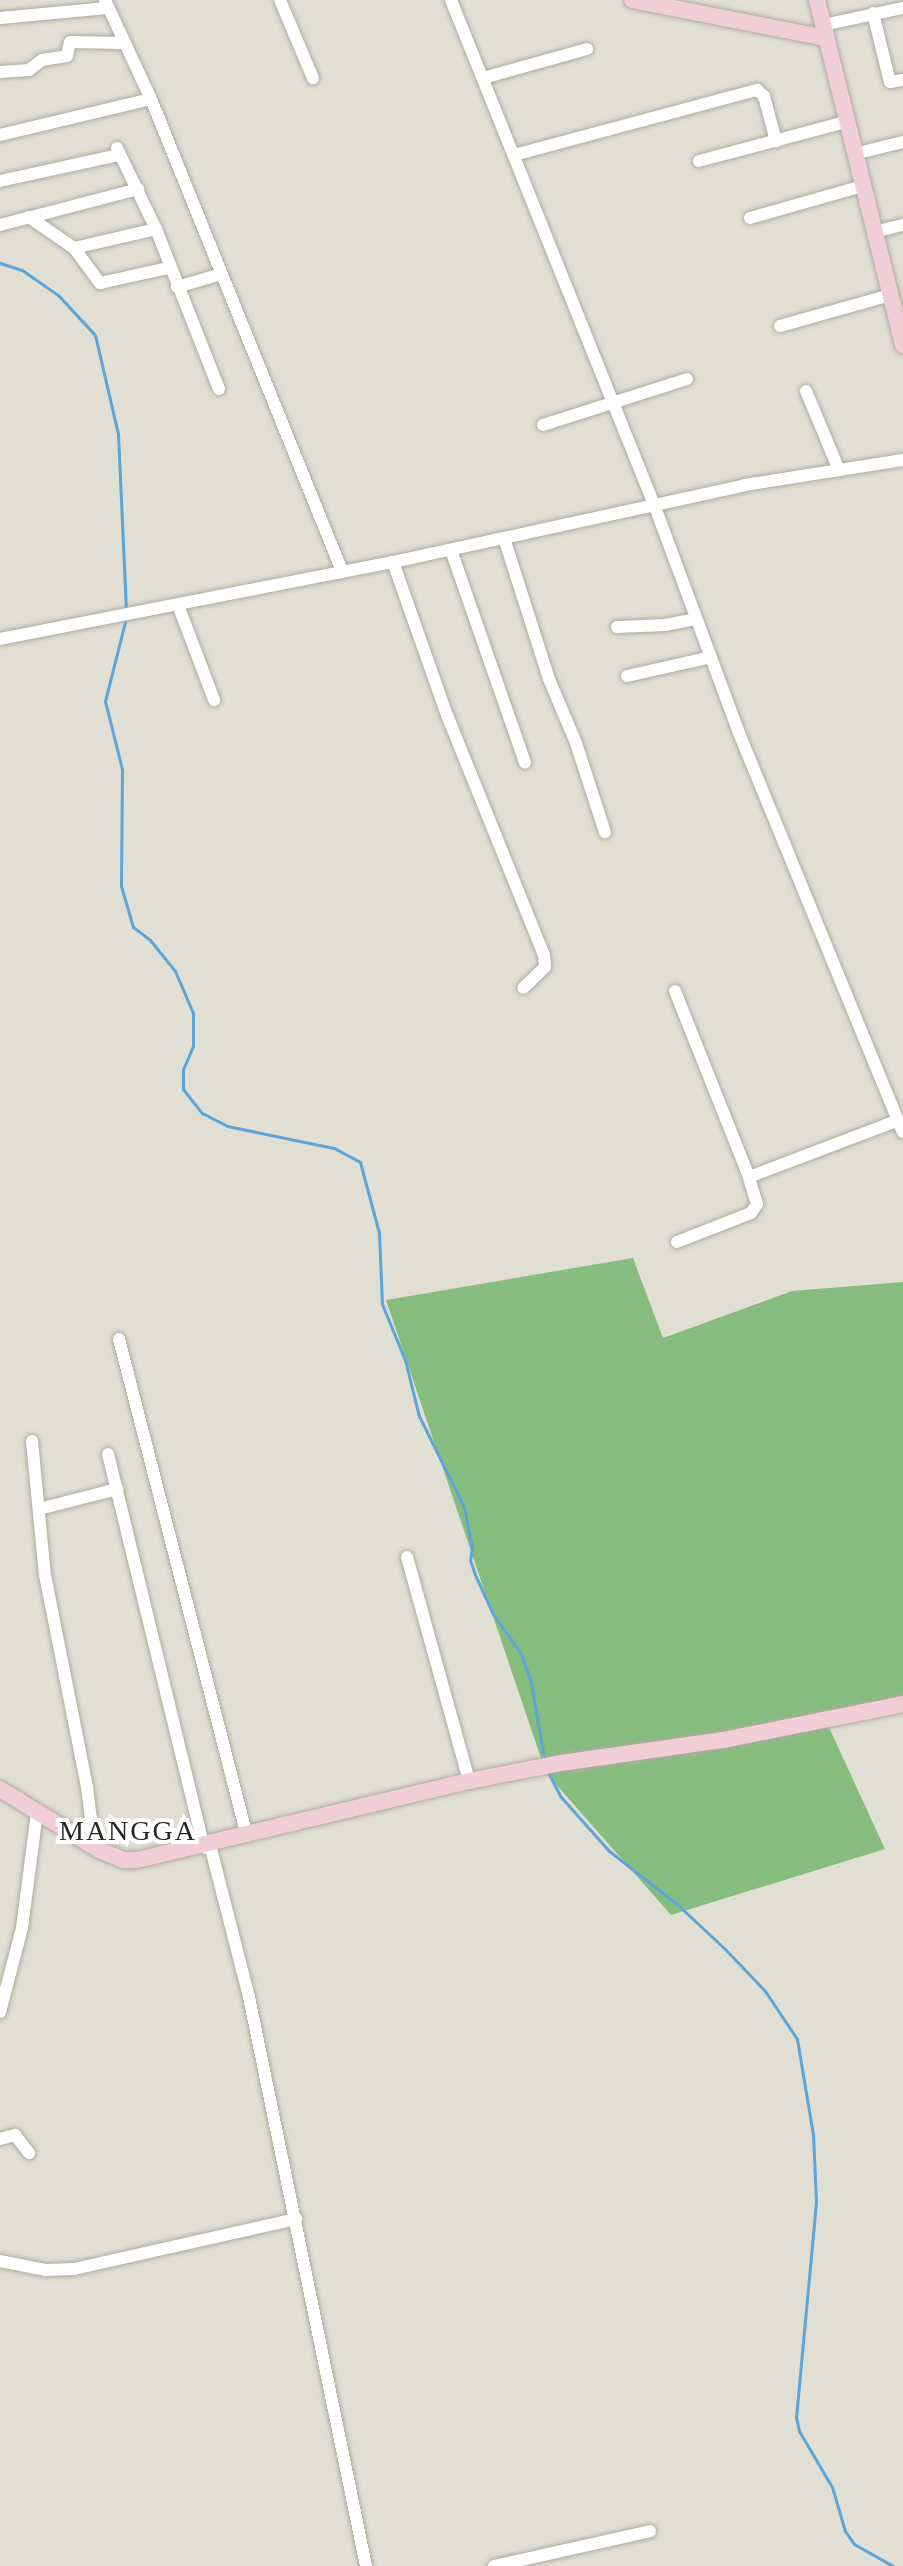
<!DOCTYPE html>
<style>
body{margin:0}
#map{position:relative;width:903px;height:2566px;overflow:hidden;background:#e1dfd3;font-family:Georgia,serif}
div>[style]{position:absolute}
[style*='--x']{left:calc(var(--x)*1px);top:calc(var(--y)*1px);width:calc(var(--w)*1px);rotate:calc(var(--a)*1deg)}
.forest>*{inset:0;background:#86bd7e}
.stream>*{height:3px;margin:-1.5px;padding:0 1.5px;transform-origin:1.5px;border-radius:1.5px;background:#5ba5d8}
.roads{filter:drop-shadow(0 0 2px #adaa9f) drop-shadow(0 0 2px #adaa9f)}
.street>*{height:12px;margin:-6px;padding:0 6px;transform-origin:6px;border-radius:6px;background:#fff}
.secondary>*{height:16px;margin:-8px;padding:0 8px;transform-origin:8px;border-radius:8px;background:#f1ced7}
span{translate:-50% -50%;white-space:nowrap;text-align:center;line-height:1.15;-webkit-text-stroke:8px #fff;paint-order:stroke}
.neighbourhood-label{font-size:28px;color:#272622;letter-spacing:2px}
</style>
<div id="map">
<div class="forest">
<i style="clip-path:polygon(633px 1258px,663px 1338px,792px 1291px,903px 1282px,903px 1708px,827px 1723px,885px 1849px,671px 1915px,546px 1773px,386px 1300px)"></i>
</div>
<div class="stream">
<i style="--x:0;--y:263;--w:23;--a:18"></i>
<i style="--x:22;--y:270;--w:44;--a:34.8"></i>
<i style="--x:58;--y:295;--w:54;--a:47.2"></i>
<i style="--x:95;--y:335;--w:102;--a:76.9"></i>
<i style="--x:118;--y:434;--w:177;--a:87.4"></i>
<i style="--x:126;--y:618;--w:86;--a:104.2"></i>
<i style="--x:105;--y:701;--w:70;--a:76"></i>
<i style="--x:122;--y:769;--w:117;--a:90.5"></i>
<i style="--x:121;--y:886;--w:43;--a:73.7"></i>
<i style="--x:133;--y:927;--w:21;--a:37"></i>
<i style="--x:150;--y:940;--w:40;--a:51"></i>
<i style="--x:175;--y:971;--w:46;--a:66.8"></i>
<i style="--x:193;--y:1013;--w:33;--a:90"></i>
<i style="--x:193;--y:1046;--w:25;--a:113"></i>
<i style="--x:183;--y:1069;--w:20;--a:90"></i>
<i style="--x:183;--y:1089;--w:31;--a:52"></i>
<i style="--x:202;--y:1113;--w:28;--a:27"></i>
<i style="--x:227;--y:1126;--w:109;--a:11.6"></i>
<i style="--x:334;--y:1148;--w:30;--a:28"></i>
<i style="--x:360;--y:1162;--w:73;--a:75"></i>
<i style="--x:379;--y:1233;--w:71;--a:87.6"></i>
<i style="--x:382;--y:1304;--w:61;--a:67.7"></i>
<i style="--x:405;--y:1360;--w:58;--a:76"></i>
<i style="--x:419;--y:1416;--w:102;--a:63.7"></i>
<i style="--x:464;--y:1507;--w:42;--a:79"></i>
<i style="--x:472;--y:1548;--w:12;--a:99"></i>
<i style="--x:470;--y:1560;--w:18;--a:71"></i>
<i style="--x:476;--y:1577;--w:41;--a:65.3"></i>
<i style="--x:493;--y:1614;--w:47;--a:54.6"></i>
<i style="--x:520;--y:1652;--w:32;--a:70"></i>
<i style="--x:531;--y:1682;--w:78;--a:80.4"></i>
<i style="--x:548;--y:1772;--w:28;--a:63"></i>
<i style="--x:561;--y:1797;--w:71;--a:48.4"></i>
<i style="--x:608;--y:1850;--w:89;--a:38.2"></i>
<i style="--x:678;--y:1905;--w:64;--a:43.1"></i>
<i style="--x:725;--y:1949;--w:58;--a:46.4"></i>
<i style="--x:765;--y:1991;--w:58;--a:56.3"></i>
<i style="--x:797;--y:2039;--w:97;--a:80.5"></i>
<i style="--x:813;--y:2135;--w:67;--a:87.4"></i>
<i style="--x:816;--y:2202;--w:216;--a:95.3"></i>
<i style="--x:796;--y:2417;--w:14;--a:78"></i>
<i style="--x:799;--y:2431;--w:65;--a:59.5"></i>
<i style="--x:832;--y:2487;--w:46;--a:73.5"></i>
<i style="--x:845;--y:2531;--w:16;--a:55"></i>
<i style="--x:854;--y:2544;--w:45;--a:29.4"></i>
</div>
<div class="roads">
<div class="street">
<i style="--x:105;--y:0;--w:109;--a:65.1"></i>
<i style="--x:151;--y:99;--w:509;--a:67.97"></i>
<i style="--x:280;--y:0;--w:85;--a:67.1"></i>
<i style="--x:451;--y:0;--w:547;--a:68.08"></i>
<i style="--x:655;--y:507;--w:241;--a:69.6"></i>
<i style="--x:739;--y:733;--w:431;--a:67.7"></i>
<i style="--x:873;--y:13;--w:71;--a:76.2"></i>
<i style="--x:890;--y:82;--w:13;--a:-9"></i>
<i style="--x:0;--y:18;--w:108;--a:-5.3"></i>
<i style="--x:823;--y:25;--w:82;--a:-12"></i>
<i style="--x:0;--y:72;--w:29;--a:-4"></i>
<i style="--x:29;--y:70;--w:16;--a:-38"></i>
<i style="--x:42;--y:60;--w:25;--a:-9"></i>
<i style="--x:67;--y:56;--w:14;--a:-78"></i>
<i style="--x:70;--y:42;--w:53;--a:1.1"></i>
<i style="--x:483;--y:78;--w:108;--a:-15.6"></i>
<i style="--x:0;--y:135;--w:155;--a:-13.4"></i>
<i style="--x:117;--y:148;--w:90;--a:64.3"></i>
<i style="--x:156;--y:229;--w:172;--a:68.5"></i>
<i style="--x:854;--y:154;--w:50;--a:-13.8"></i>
<i style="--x:514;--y:155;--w:252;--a:-15"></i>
<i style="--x:757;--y:90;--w:9;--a:41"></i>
<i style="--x:764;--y:96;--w:47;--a:75.1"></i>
<i style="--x:699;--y:161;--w:152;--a:-14.9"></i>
<i style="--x:0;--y:181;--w:121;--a:-12.4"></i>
<i style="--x:29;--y:217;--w:55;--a:34.6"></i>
<i style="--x:74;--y:248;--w:44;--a:53.4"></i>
<i style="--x:100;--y:283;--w:70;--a:-12.4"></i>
<i style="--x:750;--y:218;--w:116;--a:-15.9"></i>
<i style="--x:0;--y:225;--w:143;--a:-14.6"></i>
<i style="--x:874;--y:232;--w:30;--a:-14"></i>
<i style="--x:74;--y:248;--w:84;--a:-13"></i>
<i style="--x:177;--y:287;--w:46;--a:-16.5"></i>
<i style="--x:780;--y:326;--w:114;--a:-15.7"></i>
<i style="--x:806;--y:391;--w:86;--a:67.3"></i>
<i style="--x:543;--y:425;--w:151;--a:-17.7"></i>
<i style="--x:504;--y:538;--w:148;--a:72.3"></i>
<i style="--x:549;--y:679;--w:69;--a:67.1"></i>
<i style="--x:576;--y:743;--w:94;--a:72"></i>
<i style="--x:451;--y:550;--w:225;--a:70.8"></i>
<i style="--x:393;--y:562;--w:162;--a:70.6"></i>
<i style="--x:447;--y:715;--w:259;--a:68"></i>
<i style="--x:544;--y:955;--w:12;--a:85"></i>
<i style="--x:545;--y:967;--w:30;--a:136"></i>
<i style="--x:178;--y:605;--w:102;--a:69.2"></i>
<i style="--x:617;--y:627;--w:48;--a:-2.4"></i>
<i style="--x:665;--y:625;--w:32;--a:-11"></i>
<i style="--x:0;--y:639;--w:400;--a:-11.1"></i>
<i style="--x:393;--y:562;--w:360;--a:-12.3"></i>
<i style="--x:745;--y:485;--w:160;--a:-9"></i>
<i style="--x:627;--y:676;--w:86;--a:-12.7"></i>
<i style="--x:675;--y:991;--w:200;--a:68.3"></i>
<i style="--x:749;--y:1177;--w:160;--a:-20.8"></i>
<i style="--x:677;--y:1242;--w:79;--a:-21.4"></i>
<i style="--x:751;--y:1213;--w:11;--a:-56"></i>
<i style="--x:757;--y:1204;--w:28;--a:-107"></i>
<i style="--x:119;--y:1339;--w:513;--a:75.56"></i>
<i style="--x:32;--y:1441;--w:135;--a:84.5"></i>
<i style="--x:45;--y:1575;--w:216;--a:78.8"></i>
<i style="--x:87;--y:1787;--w:31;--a:83"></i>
<i style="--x:91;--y:1818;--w:23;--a:110"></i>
<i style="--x:108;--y:1454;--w:405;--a:76.3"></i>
<i style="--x:39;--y:1509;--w:81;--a:-14.4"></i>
<i style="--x:407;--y:1557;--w:232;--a:74.5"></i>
<i style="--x:210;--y:1845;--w:157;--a:75.6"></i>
<i style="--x:249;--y:1997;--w:581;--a:78.38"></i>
<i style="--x:0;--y:2012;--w:87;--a:-75.3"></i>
<i style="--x:22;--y:1928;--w:117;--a:-82.6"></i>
<i style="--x:0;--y:2139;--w:16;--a:-15"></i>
<i style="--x:15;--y:2135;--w:23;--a:52"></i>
<i style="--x:0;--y:2261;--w:47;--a:11.1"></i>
<i style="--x:46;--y:2270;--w:28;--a:-2"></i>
<i style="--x:74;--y:2269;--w:228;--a:-12.7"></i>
<i style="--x:494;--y:2566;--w:160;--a:-12.6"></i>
</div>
<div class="secondary">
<i style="--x:632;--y:0;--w:198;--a:11.1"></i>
<i style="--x:817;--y:0;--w:356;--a:76"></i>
<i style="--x:0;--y:1789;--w:116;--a:31.6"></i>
<i style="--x:99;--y:1850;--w:27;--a:22"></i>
<i style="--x:124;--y:1860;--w:13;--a:0"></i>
<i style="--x:137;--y:1860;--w:341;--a:-13.4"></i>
<i style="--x:469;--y:1781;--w:94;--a:-11.1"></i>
<i style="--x:561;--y:1763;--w:164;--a:-8.1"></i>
<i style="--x:723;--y:1740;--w:184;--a:-11.3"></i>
</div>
</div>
<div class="neighbourhood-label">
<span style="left:128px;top:1831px">MANGGA</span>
</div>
</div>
